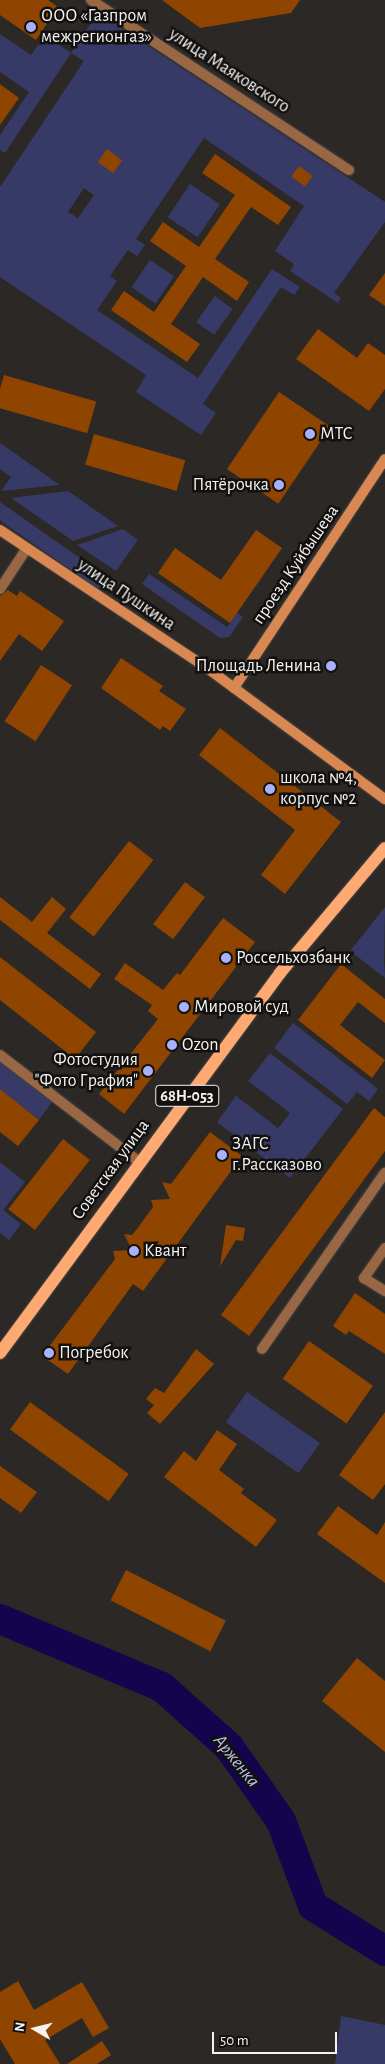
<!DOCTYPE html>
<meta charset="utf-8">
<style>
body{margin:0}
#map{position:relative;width:385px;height:2064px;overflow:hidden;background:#2b2826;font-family:"Alegreya Sans",sans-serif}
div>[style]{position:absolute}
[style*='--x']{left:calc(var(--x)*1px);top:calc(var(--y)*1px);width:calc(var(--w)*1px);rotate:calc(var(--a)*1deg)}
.green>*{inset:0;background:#373a67;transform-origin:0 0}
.river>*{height:30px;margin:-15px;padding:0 15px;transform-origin:15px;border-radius:15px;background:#14034d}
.building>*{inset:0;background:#8f4500;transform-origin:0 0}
.roads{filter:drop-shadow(0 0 1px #474442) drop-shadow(0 0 1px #474442)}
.street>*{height:10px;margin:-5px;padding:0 5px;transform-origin:5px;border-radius:5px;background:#9a6745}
.secondary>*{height:10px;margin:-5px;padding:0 5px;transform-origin:5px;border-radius:5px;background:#da8851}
.primary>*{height:12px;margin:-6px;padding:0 6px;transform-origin:6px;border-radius:6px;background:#ffa972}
.dots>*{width:14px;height:14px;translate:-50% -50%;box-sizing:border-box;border:2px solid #121110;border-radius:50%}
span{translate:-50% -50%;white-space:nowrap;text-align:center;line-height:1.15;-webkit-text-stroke:5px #121110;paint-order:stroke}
.shield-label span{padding:1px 4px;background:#121110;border:1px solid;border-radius:4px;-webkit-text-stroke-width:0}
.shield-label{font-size:16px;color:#f5f3f1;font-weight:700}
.poi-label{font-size:18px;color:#f5f3f1}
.left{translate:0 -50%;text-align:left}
.right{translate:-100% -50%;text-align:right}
.street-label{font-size:18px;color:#f5f3f1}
.water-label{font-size:19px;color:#bcc2ec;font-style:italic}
.north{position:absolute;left:10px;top:2004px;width:50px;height:50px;-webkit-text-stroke:4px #121110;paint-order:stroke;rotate:278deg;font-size:14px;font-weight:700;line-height:20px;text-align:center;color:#f5f3f1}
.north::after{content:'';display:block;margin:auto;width:18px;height:22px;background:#f5f3f1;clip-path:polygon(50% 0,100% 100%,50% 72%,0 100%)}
.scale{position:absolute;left:212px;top:2032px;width:125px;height:22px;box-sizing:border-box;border:2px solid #f5f3f1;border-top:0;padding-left:6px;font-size:15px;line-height:18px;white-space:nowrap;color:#f5f3f1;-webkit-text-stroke:4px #121110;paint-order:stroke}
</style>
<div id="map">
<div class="green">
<i style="clip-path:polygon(evenodd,98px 13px,385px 202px,385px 222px,334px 293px,341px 298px,338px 303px,290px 271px,294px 264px,275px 251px,304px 206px,204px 138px,136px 239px,145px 245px,137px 256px,128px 250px,110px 276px,117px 281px,97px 310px,198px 378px,272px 269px,300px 287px,294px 295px,281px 287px,203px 404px,216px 413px,201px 435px,136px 392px,146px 375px,0 277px,0 187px,84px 61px,71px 53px,5px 153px,0 150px,0 135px,29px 92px,0 72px,0 34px,31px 55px,45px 35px,71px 53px,98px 13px,108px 150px,122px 160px,113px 172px,99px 162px,108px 150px,98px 13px,84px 188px,94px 195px,78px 218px,68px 212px,84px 188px)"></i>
<i style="left:190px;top:184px;width:36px;height:40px;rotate:34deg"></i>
<i style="left:150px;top:260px;width:29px;height:33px;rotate:34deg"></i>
<i style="left:215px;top:296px;width:22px;height:32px;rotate:36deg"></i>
<i style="clip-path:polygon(0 443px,60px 485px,1px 491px,11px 477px,0 469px)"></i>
<i style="clip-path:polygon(68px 491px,118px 526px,73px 541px,11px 498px)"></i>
<i style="left:0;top:502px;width:135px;height:15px;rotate:35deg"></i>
<i style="clip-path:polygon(123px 529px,138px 540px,116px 571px,77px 545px)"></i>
<i style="clip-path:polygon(149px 574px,227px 627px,237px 613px,243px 617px,229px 637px,220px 638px,142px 584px)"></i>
<i style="clip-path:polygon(385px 907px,384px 961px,385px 978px,350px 951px)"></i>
<i style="clip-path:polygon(293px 1023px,378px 1089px,369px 1101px,357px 1092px,347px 1104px,274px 1048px)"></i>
<i style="clip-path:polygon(270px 1053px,343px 1109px,290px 1178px,217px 1122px,236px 1096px,278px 1128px,290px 1113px,248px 1081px)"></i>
<i style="clip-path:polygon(0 1062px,52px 1102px,39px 1120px,0 1089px)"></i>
<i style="clip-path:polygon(0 1162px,25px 1182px,3px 1210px,21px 1224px,9px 1240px,0 1233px)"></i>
<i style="left:247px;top:1392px;width:89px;height:37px;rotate:35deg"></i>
<i style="clip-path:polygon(341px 2016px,385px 2025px,385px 2064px,335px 2064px)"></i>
</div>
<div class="river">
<i style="--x:0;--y:1619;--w:176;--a:22.8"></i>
<i style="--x:162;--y:1687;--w:90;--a:41.8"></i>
<i style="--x:229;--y:1747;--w:90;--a:54.9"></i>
<i style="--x:281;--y:1821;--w:91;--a:69.4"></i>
<i style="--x:313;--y:1906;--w:85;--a:32"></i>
</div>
<div class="building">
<i style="clip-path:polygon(0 0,48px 0,58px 7px,36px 40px,0 15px)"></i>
<i style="clip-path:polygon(162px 0,300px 0,291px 13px,200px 28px)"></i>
<i style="clip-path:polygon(0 84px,19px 98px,0 125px)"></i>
<i style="left:107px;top:149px;width:19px;height:16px;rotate:36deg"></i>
<i style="clip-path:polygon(215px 154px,291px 207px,278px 225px,251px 207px,215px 259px,249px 282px,237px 301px,203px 277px,171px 324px,200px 344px,187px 362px,111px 310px,124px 291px,154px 312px,186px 266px,150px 241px,163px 222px,199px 247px,235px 195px,202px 173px)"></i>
<i style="left:299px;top:166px;width:17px;height:13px;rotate:36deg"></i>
<i style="clip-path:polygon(385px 273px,385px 306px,369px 295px)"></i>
<i style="clip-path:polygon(318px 329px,357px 358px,368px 343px,385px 355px,385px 389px,369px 411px,296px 359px)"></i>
<i style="left:4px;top:375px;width:96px;height:33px;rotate:16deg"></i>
<i style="left:279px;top:392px;width:62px;height:93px;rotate:34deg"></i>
<i style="left:94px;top:434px;width:95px;height:32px;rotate:16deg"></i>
<i style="clip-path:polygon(256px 530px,282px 548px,230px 623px,158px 573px,175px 548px,221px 580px)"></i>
<i style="clip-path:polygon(8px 590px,17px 596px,20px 591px,64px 621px,42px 651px,19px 634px,0 661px,0 596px)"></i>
<i style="clip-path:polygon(121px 658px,163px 686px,159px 691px,186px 709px,170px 731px,163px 726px,160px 730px,101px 688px)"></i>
<i style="left:41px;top:665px;width:37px;height:67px;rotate:33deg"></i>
<i style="clip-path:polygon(220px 728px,341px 822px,285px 894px,261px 875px,295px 830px,199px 755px)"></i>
<i style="left:129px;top:841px;width:31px;height:97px;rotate:38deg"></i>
<i style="left:185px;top:882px;width:25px;height:53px;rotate:37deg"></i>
<i style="clip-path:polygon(0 897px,32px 922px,52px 897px,66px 909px,47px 933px,101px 974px,90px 989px,0 920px)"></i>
<i style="clip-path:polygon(223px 918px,255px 942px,124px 1114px,99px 1094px,158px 1019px,148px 1011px,152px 1005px,114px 979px,125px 963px,163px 990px,177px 973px,180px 975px)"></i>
<i style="clip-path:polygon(0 957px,96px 1032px,75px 1059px,0 1000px)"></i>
<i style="clip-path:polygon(341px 964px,385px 999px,385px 1023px,358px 1002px,340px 1025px,385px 1060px,372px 1078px,298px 1020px)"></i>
<i style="clip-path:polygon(0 1089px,39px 1120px,18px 1146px,0 1132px)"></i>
<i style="clip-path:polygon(374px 1108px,385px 1117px,385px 1151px,249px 1336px,221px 1315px)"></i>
<i style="clip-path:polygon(210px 1132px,242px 1156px,143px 1291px,133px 1284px,68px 1374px,42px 1356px,115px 1259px,113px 1251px,132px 1250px,124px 1234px,132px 1235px,137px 1229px,153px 1207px,151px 1200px,170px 1199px,162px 1182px,171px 1184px)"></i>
<i style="left:63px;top:1139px;width:34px;height:89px;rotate:38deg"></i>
<i style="clip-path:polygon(226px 1225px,245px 1228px,243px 1241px,236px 1240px,220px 1266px)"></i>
<i style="clip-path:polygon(355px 1293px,385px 1314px,385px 1354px,349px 1331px,346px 1335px,333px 1326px)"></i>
<i style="left:309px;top:1341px;width:78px;height:46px;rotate:35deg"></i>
<i style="clip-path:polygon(196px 1349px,214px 1364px,160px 1424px,147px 1413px,154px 1405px,146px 1399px,155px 1388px,164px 1393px)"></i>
<i style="left:30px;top:1402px;width:122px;height:34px;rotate:36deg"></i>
<i style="clip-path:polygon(385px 1412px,385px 1484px,373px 1500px,339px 1475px)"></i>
<i style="clip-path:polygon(217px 1430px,237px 1444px,219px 1470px,244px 1489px,241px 1493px,277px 1520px,256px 1547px,164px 1477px,184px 1451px,196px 1461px)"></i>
<i style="clip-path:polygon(0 1466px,37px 1492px,21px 1513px,0 1498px)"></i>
<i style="clip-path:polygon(338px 1506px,377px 1535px,385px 1522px,385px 1583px,317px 1534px)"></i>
<i style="left:126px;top:1570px;width:112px;height:34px;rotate:27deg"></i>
<i style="clip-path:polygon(357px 1658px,385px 1681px,385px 1752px,322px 1701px)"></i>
<i style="clip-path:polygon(18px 1981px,34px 2010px,82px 1982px,109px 2028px,93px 2037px,82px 2018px,45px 2040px,60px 2064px,15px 2064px,0 2039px,0 1992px)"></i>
<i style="clip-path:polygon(102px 2041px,111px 2055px,97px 2064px,67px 2064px)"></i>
</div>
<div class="roads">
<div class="street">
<i style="--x:91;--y:0;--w:309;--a:33.4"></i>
<i style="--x:0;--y:589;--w:49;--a:-56.6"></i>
<i style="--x:0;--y:1055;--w:174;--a:37.5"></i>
<i style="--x:385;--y:1248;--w:37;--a:125"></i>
<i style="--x:364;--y:1278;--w:25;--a:32"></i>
<i style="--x:262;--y:1349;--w:215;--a:-55.1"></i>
</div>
<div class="secondary">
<i style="--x:0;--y:530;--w:249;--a:33.7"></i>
<i style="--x:207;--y:668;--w:221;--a:36.4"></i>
<i style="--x:234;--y:688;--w:274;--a:-56.6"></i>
</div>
<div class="primary">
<i style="--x:0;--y:1353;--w:472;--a:-53.6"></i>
<i style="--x:280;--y:973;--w:163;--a:-50"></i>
</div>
</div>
<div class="dots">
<i style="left:31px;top:27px;background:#a9b0fc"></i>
<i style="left:310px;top:434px;background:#a9b0fc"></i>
<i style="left:279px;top:485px;background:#a9b0fc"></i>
<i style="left:331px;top:666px;background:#a9b0fc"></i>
<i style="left:270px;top:789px;background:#a9b0fc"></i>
<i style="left:226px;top:958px;background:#a9b0fc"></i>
<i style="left:184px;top:1007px;background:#a9b0fc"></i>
<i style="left:172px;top:1045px;background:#a9b0fc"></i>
<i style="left:148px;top:1071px;background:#a9b0fc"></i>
<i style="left:222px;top:1155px;background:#a9b0fc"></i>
<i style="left:134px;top:1251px;background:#a9b0fc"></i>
<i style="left:49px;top:1353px;background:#a9b0fc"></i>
</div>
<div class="shield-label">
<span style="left:187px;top:1096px">68Н-053</span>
</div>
<div class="poi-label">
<span class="left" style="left:41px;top:27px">ООО «Газпром<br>межрегионгаз»</span>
<span class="left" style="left:320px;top:434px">МТС</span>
<span class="right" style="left:269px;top:485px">Пятёрочка</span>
<span class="right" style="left:321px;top:666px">Площадь Ленина</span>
<span class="left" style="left:280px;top:789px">школа №4,<br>корпус №2</span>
<span class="left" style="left:236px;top:958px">Россельхозбанк</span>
<span class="left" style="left:194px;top:1007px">Мировой суд</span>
<span class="left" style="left:182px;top:1045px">Ozon</span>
<span class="right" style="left:138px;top:1071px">Фотостудия<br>"Фото Графия"</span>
<span class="left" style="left:232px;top:1155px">ЗАГС<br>г.Рассказово</span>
<span class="left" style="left:144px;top:1251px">Квант</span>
<span class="left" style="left:59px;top:1353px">Погребок</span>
</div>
<div class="street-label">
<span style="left:229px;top:71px;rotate:33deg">улица Маяковского</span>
<span style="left:296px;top:565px;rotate:-56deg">проезд Куйбышева</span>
<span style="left:126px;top:595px;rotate:34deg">улица Пушкина</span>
<span style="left:111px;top:1170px;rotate:-54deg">Советская улица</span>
</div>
<div class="water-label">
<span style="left:236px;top:1761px;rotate:51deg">Арженка</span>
</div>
<div class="north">N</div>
<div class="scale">50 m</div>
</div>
